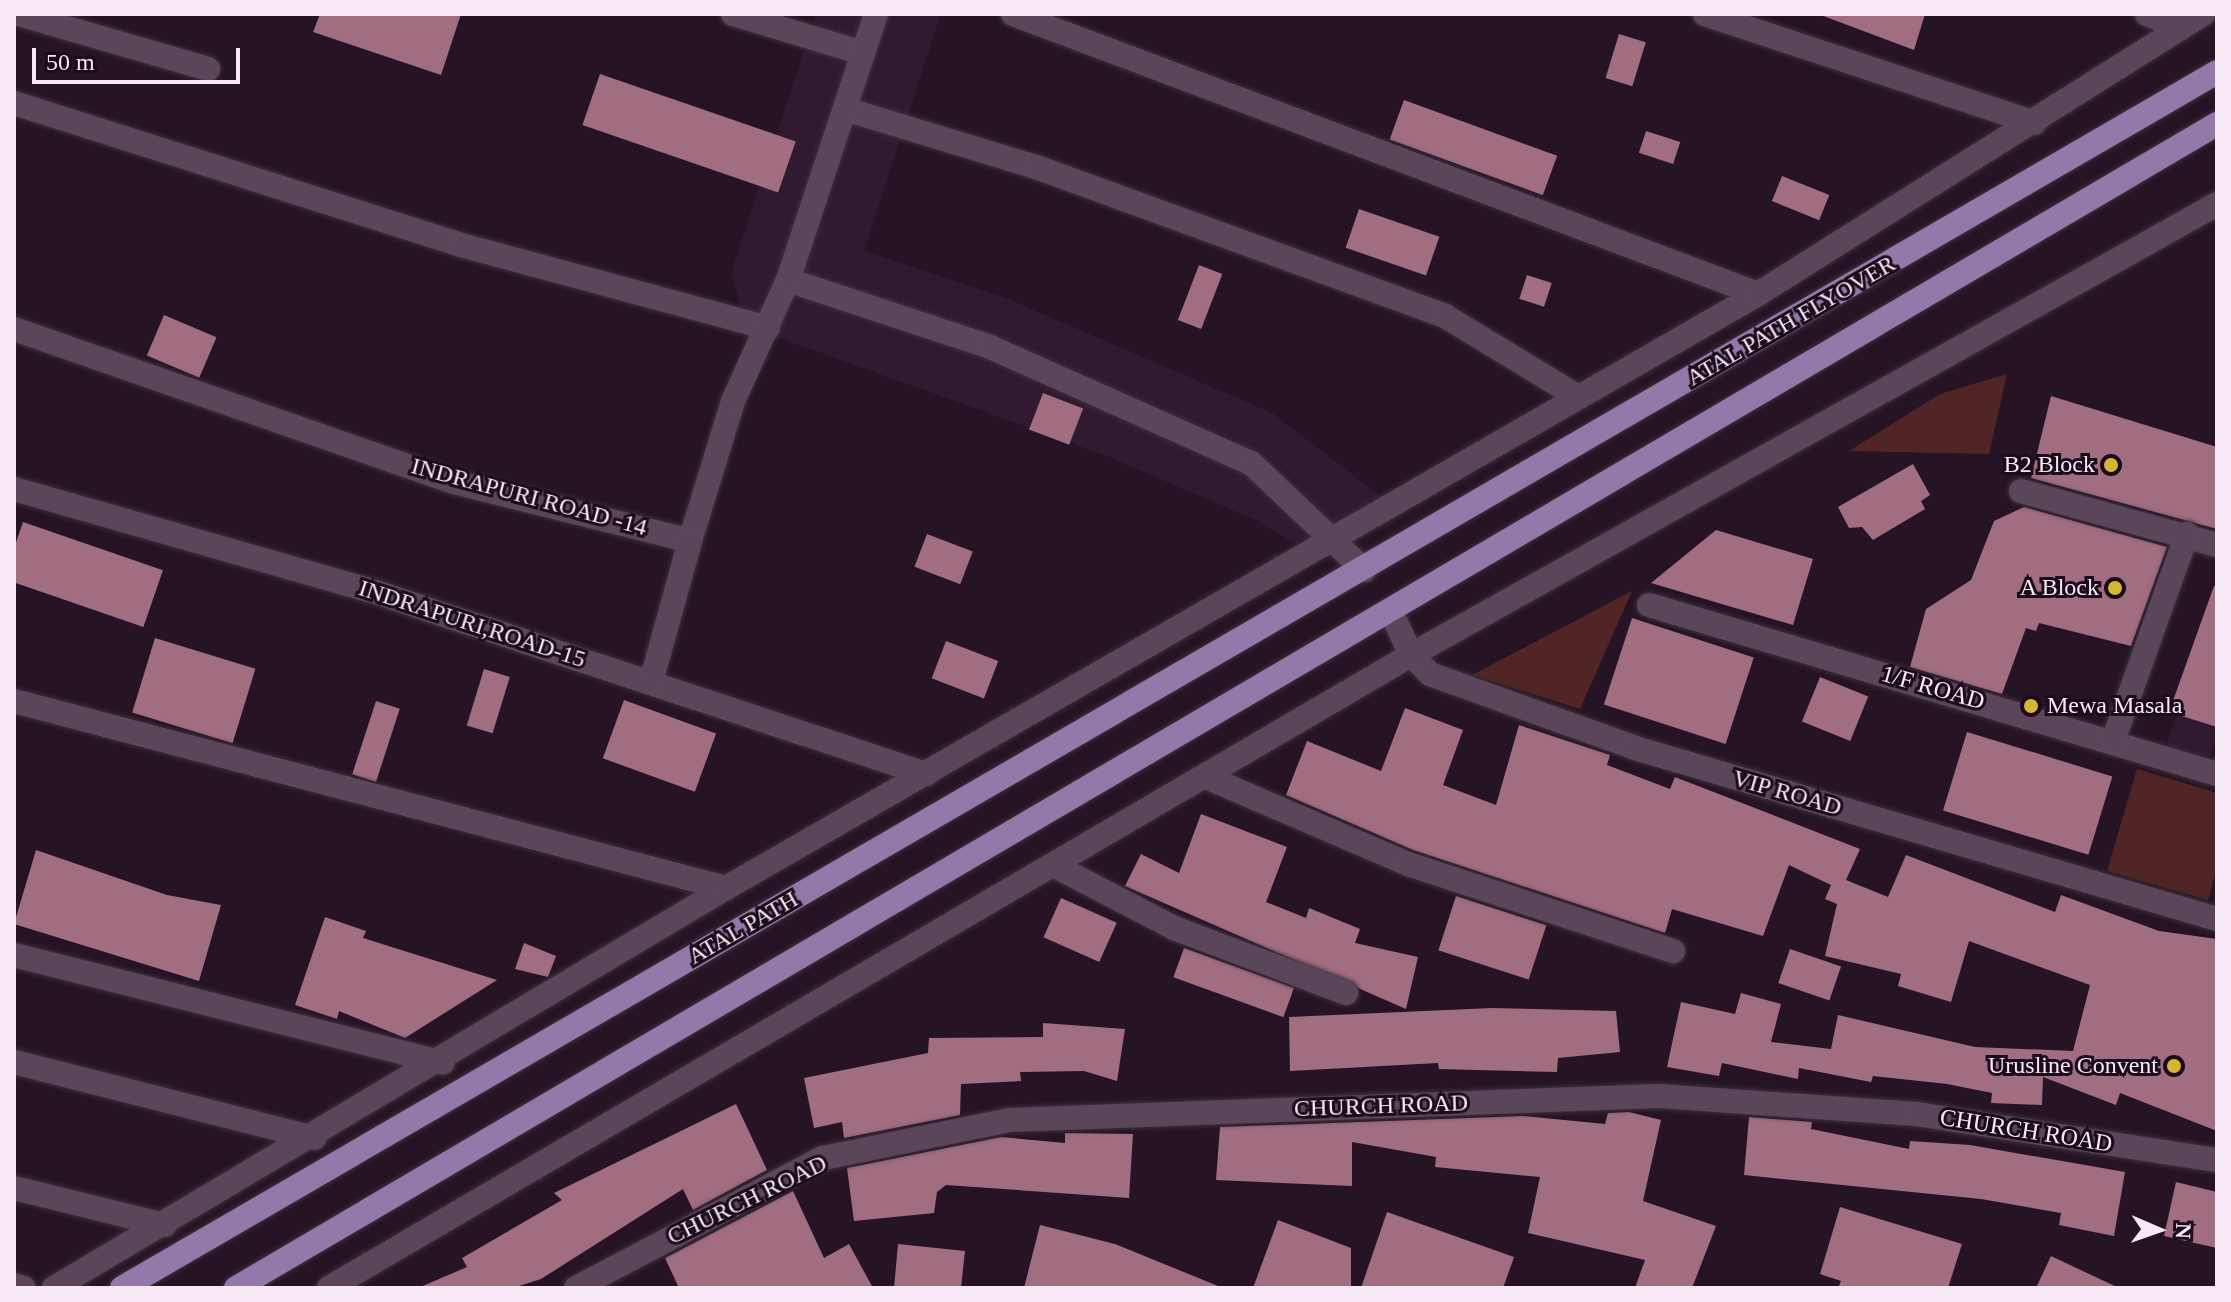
<!DOCTYPE html>
<style>
body{margin:0}
#map{position:relative;width:2231px;height:1302px;overflow:hidden;background:#261424;font-family:Georgia,serif}
div>[style]{position:absolute}
[style*='--x']{left:calc(var(--x)*1px);top:calc(var(--y)*1px);width:calc(var(--w)*1px);rotate:calc(var(--a)*1deg)}
.built>*{inset:0;background:#311a2f}
.green>*{inset:0;background:#512526}
.building>*{inset:0;background:#a16d81;transform-origin:0 0}
.roads{filter:drop-shadow(0 0 2px #3c303b) drop-shadow(0 0 2px #3c303b)}
.minor>*{height:24px;margin:-12px;padding:0 12px;transform-origin:12px;border-radius:12px;background:#5b4659}
.tertiary>*{height:24px;margin:-12px;padding:0 12px;transform-origin:12px;border-radius:12px;background:#5b4659}
.primary>*{height:24px;margin:-12px;padding:0 12px;transform-origin:12px;border-radius:12px;background:#9378aa}
.dots>*{width:22px;height:22px;translate:-50% -50%;box-sizing:border-box;border:4px solid #1c0b1b;border-radius:50%}
span{translate:-50% -50%;white-space:nowrap;text-align:center;line-height:1.15;-webkit-text-stroke:6px #1c0b1b;paint-order:stroke}
.street-label{font-size:24px;color:#f6e9f5}
.poi-label{font-size:24px;color:#f6e9f5}
.right{translate:-100% -50%;text-align:right}
.left{translate:0 -50%;text-align:left}
.frame{position:absolute;inset:0;border:16px solid #f6e9f5;pointer-events:none}
.north{position:absolute;left:2119px;top:1190px;width:80px;height:80px;-webkit-text-stroke:6px #1c0b1b;paint-order:stroke;rotate:92deg;font-size:22px;font-weight:700;line-height:32px;text-align:center;color:#f6e9f5}
.north::after{content:'';display:block;margin:auto;width:28px;height:36px;background:#f6e9f5;clip-path:polygon(50% 0,100% 100%,50% 72%,0 100%)}
.scale{position:absolute;left:32px;top:48px;width:208px;height:36px;box-sizing:border-box;border:4px solid #f6e9f5;border-top:0;padding-left:10px;font-size:24px;line-height:28px;white-space:nowrap;color:#f6e9f5;-webkit-text-stroke:6px #1c0b1b;paint-order:stroke}
</style>
<div id="map">
<div class="built">
<i style="clip-path:polygon(816px 14px,941px 14px,864px 251px,1008px 299px,1272px 413px,1391px 504px,1298px 546px,1258px 521px,1105px 455px,747px 326px,731px 273px)"></i>
<i style="clip-path:polygon(2202px 619px,2217px 624px,2217px 738px,2209px 759px,2165px 749px,2177px 715px,2169px 712px)"></i>
</div>
<div class="green">
<i style="clip-path:polygon(2007px 374px,1989px 454px,1849px 451px,1940px 394px)"></i>
<i style="clip-path:polygon(1632px 591px,1580px 709px,1472px 675px)"></i>
<i style="clip-path:polygon(2137px 769px,2217px 793px,2217px 868px,2208px 900px,2107px 871px)"></i>
</div>
<div class="building">
<i style="clip-path:polygon(320px 14px,461px 14px,441px 75px,313px 32px)"></i>
<i style="clip-path:polygon(1818px 14px,1925px 14px,1914px 50px)"></i>
<i style="left:1619px;top:34px;width:28px;height:46px;rotate:17deg"></i>
<i style="left:600px;top:74px;width:207px;height:54px;rotate:19deg"></i>
<i style="left:1404px;top:100px;width:163px;height:42px;rotate:20deg"></i>
<i style="left:1646px;top:131px;width:36px;height:23px;rotate:18deg"></i>
<i style="left:1782px;top:176px;width:51px;height:27px;rotate:22deg"></i>
<i style="left:1359px;top:209px;width:85px;height:41px;rotate:19deg"></i>
<i style="left:1199px;top:265px;width:25px;height:59px;rotate:21deg"></i>
<i style="left:1527px;top:275px;width:26px;height:25px;rotate:18deg"></i>
<i style="left:164px;top:315px;width:57px;height:44px;rotate:23deg"></i>
<i style="left:1043px;top:393px;width:43px;height:39px;rotate:21deg"></i>
<i style="clip-path:polygon(2051px 396px,2217px 447px,2217px 529px,2031px 478px)"></i>
<i style="clip-path:polygon(1913px 464px,1930px 495px,1921px 501px,1925px 509px,1873px 540px,1862px 527px,1849px 528px,1838px 507px)"></i>
<i style="clip-path:polygon(2024px 507px,2167px 547px,2131px 646px,2039px 623px,2036px 631px,2026px 628px,2002px 694px,1910px 667px,1926px 609px,1971px 580px,1994px 521px)"></i>
<i style="left:23px;top:522px;width:148px;height:60px;rotate:19deg"></i>
<i style="clip-path:polygon(1716px 530px,1813px 559px,1793px 625px,1651px 583px)"></i>
<i style="left:927px;top:534px;width:49px;height:35px;rotate:21deg"></i>
<i style="clip-path:polygon(2214px 586px,2217px 587px,2217px 727px,2169px 712px)"></i>
<i style="left:1632px;top:618px;width:128px;height:91px;rotate:18deg"></i>
<i style="left:155px;top:638px;width:105px;height:78px;rotate:17deg"></i>
<i style="left:946px;top:641px;width:56px;height:40px;rotate:21deg"></i>
<i style="left:484px;top:669px;width:27px;height:59px;rotate:17deg"></i>
<i style="left:1820px;top:677px;width:52px;height:48px;rotate:22deg"></i>
<i style="left:624px;top:700px;width:98px;height:62px;rotate:20deg"></i>
<i style="left:376px;top:701px;width:25px;height:77px;rotate:18deg"></i>
<i style="clip-path:polygon(1405px 708px,1463px 730px,1443px 785px,1496px 805px,1519px 725px,1610px 755px,1607px 765px,1670px 789px,1675px 777px,1860px 849px,1846px 880px,1888px 897px,1906px 855px,2055px 912px,2061px 895px,2159px 931px,2217px 939px,2217px 1131px,2120px 1093px,2116px 1105px,2043px 1077px,2042px 1105px,1991px 1103px,1992px 1093px,1947px 1084px,1873px 1076px,1871px 1082px,1799px 1068px,1798px 1079px,1722px 1063px,1719px 1076px,1667px 1067px,1681px 1002px,1735px 1014px,1741px 993px,1781px 1004px,1771px 1042px,1831px 1049px,1838px 1015px,1975px 1047px,2073px 1051px,2090px 985px,1969px 941px,1951px 1002px,1898px 986px,1901px 974px,1825px 956px,1837px 904px,1825px 899px,1831px 885px,1789px 865px,1763px 936px,1672px 909px,1665px 933px,1413px 850px,1286px 795px,1307px 741px,1381px 771px)"></i>
<i style="left:1967px;top:732px;width:152px;height:82px;rotate:17deg"></i>
<i style="clip-path:polygon(1201px 814px,1287px 847px,1266px 902px,1306px 918px,1309px 908px,1360px 929px,1355px 943px,1418px 957px,1406px 1009px,1125px 886px,1141px 854px,1179px 873px)"></i>
<i style="clip-path:polygon(36px 850px,167px 895px,221px 905px,199px 981px,14px 924px)"></i>
<i style="left:1456px;top:896px;width:95px;height:57px;rotate:18deg"></i>
<i style="left:1061px;top:898px;width:61px;height:43px;rotate:24deg"></i>
<i style="clip-path:polygon(325px 917px,366px 931px,363px 938px,497px 980px,405px 1038px,339px 1011px,337px 1019px,295px 1005px)"></i>
<i style="clip-path:polygon(524px 943px,556px 956px,548px 977px,515px 969px)"></i>
<i style="left:1184px;top:948px;width:117px;height:31px;rotate:20deg"></i>
<i style="left:1790px;top:949px;width:54px;height:36px;rotate:19deg"></i>
<i style="clip-path:polygon(1492px 1008px,1616px 1011px,1620px 1052px,1558px 1058px,1557px 1072px,1439px 1069px,1438px 1063px,1290px 1071px,1289px 1017px)"></i>
<i style="clip-path:polygon(1043px 1023px,1125px 1029px,1117px 1081px,1084px 1071px,1020px 1072px,1021px 1081px,961px 1084px,960px 1115px,844px 1138px,842px 1122px,814px 1128px,804px 1078px,928px 1053px,929px 1038px,1043px 1037px)"></i>
<i style="clip-path:polygon(736px 1104px,767px 1170px,693px 1210px,683px 1189px,541px 1279px,513px 1288px,418px 1288px,467px 1267px,462px 1258px,562px 1200px,554px 1193px)"></i>
<i style="clip-path:polygon(1629px 1112px,1661px 1120px,1643px 1201px,1716px 1226px,1692px 1288px,1635px 1288px,1645px 1260px,1528px 1233px,1540px 1177px,1435px 1167px,1436px 1157px,1352px 1142px,1352px 1186px,1216px 1180px,1220px 1127px,1523px 1116px,1605px 1124px,1608px 1113px)"></i>
<i style="clip-path:polygon(1749px 1117px,1812px 1122px,1811px 1129px,1909px 1149px,1910px 1141px,1970px 1145px,2125px 1172px,2114px 1236px,2059px 1225px,2061px 1213px,1981px 1199px,1744px 1175px)"></i>
<i style="clip-path:polygon(1065px 1133px,1133px 1134px,1129px 1198px,946px 1185px,937px 1192px,934px 1213px,854px 1221px,847px 1168px,1001px 1137px,1065px 1143px)"></i>
<i style="clip-path:polygon(2176px 1182px,2217px 1192px,2217px 1248px,2164px 1236px)"></i>
<i style="clip-path:polygon(793px 1191px,824px 1258px,849px 1244px,873px 1288px,679px 1288px,665px 1258px)"></i>
<i style="clip-path:polygon(1840px 1207px,1962px 1244px,1948px 1288px,1838px 1288px,1841px 1281px,1820px 1274px)"></i>
<i style="clip-path:polygon(1387px 1212px,1514px 1257px,1503px 1288px,1361px 1288px)"></i>
<i style="clip-path:polygon(1278px 1220px,1351px 1248px,1351px 1288px,1253px 1288px)"></i>
<i style="clip-path:polygon(1040px 1225px,1115px 1244px,1223px 1288px,1024px 1288px)"></i>
<i style="clip-path:polygon(898px 1244px,965px 1251px,961px 1288px,894px 1288px)"></i>
<i style="clip-path:polygon(2051px 1256px,2119px 1288px,2036px 1288px)"></i>
</div>
<div class="roads">
<div class="minor">
<i style="--x:19;--y:14;--w:197;--a:16.2"></i>
<i style="--x:733;--y:14;--w:136;--a:16.7"></i>
<i style="--x:1013;--y:14;--w:796;--a:20.6"></i>
<i style="--x:1705;--y:14;--w:347;--a:18.3"></i>
<i style="--x:2147;--y:14;--w:34;--a:21"></i>
<i style="--x:14;--y:103;--w:469;--a:17.6"></i>
<i style="--x:461;--y:245;--w:318;--a:15.1"></i>
<i style="--x:845;--y:109;--w:200;--a:16.9"></i>
<i style="--x:1036;--y:167;--w:435;--a:20"></i>
<i style="--x:1445;--y:316;--w:156;--a:31.3"></i>
<i style="--x:788;--y:280;--w:213;--a:18.3"></i>
<i style="--x:990;--y:347;--w:286;--a:24"></i>
<i style="--x:1251;--y:463;--w:156;--a:43.4"></i>
<i style="--x:14;--y:329;--w:466;--a:19.2"></i>
<i style="--x:454;--y:482;--w:243;--a:14"></i>
<i style="--x:690;--y:541;--w:146;--a:-72.9"></i>
<i style="--x:733;--y:401;--w:133;--a:-65.6"></i>
<i style="--x:788;--y:280;--w:280;--a:-71.7"></i>
<i style="--x:14;--y:489;--w:369;--a:15.9"></i>
<i style="--x:369;--y:590;--w:587;--a:18.28"></i>
<i style="--x:2021;--y:491;--w:203;--a:15.4"></i>
<i style="--x:1649;--y:605;--w:593;--a:16.57"></i>
<i style="--x:1392;--y:614;--w:45;--a:65.1"></i>
<i style="--x:1411;--y:655;--w:27;--a:45"></i>
<i style="--x:1430;--y:674;--w:218;--a:19.8"></i>
<i style="--x:1635;--y:748;--w:607;--a:16.37"></i>
<i style="--x:651;--y:682;--w:146;--a:-74.5"></i>
<i style="--x:14;--y:701;--w:736;--a:14.72"></i>
<i style="--x:2113;--y:741;--w:220;--a:-70.3"></i>
<i style="--x:1206;--y:777;--w:220;--a:23.3"></i>
<i style="--x:1408;--y:864;--w:279;--a:18.2"></i>
<i style="--x:1055;--y:866;--w:134;--a:27.5"></i>
<i style="--x:1174;--y:928;--w:184;--a:20.7"></i>
<i style="--x:14;--y:955;--w:442;--a:14.1"></i>
<i style="--x:14;--y:1062;--w:310;--a:14.2"></i>
<i style="--x:14;--y:1188;--w:155;--a:13.8"></i>
<i style="--x:14;--y:1285;--w:10;--a:17"></i>
<i style="--x:576;--y:1288;--w:279;--a:-27.8"></i>
<i style="--x:823;--y:1158;--w:191;--a:-11.5"></i>
<i style="--x:1010;--y:1120;--w:649;--a:-2.12"></i>
<i style="--x:1659;--y:1096;--w:258;--a:4"></i>
<i style="--x:1916;--y:1114;--w:304;--a:8.7"></i>
</div>
<div class="tertiary">
<i style="--x:54;--y:1288;--w:782;--a:-30.76"></i>
<i style="--x:726;--y:888;--w:1191;--a:-29.92"></i>
<i style="--x:1758;--y:294;--w:526;--a:-32.18"></i>
<i style="--x:329;--y:1288;--w:1254;--a:-30.33"></i>
<i style="--x:1411;--y:655;--w:924;--a:-29.23"></i>
</div>
<div class="primary">
<i style="--x:122;--y:1288;--w:2422;--a:-30.13"></i>
<i style="--x:236;--y:1288;--w:2298;--a:-30.44"></i>
</div>
</div>
<div class="dots">
<i style="left:2111px;top:465px;background:#d5b534"></i>
<i style="left:2115px;top:588px;background:#d5b534"></i>
<i style="left:2031px;top:706px;background:#d5b534"></i>
<i style="left:2174px;top:1066px;background:#d5b534"></i>
</div>
<div class="street-label">
<span style="left:1791px;top:321px;rotate:-30deg">ATAL PATH FLYOVER</span>
<span style="left:529px;top:497px;rotate:15deg">INDRAPURI ROAD -14</span>
<span style="left:472px;top:624px;rotate:18deg">INDRAPURI,ROAD-15</span>
<span style="left:1933px;top:688px;rotate:16deg">1/F ROAD</span>
<span style="left:1787px;top:793px;rotate:16deg">VIP ROAD</span>
<span style="left:743px;top:928px;rotate:-30deg">ATAL PATH</span>
<span style="left:1381px;top:1106px;rotate:-2deg">CHURCH ROAD</span>
<span style="left:2026px;top:1131px;rotate:9deg">CHURCH ROAD</span>
<span style="left:747px;top:1200px;rotate:-26deg">CHURCH ROAD</span>
</div>
<div class="poi-label">
<span class="right" style="left:2095px;top:465px">B2 Block</span>
<span class="right" style="left:2099px;top:588px">A Block</span>
<span class="left" style="left:2047px;top:706px">Mewa Masala</span>
<span class="right" style="left:2158px;top:1066px">Urusline Convent</span>
</div>
<div class="frame"></div>
<div class="north">N</div>
<div class="scale">50 m</div>
</div>
